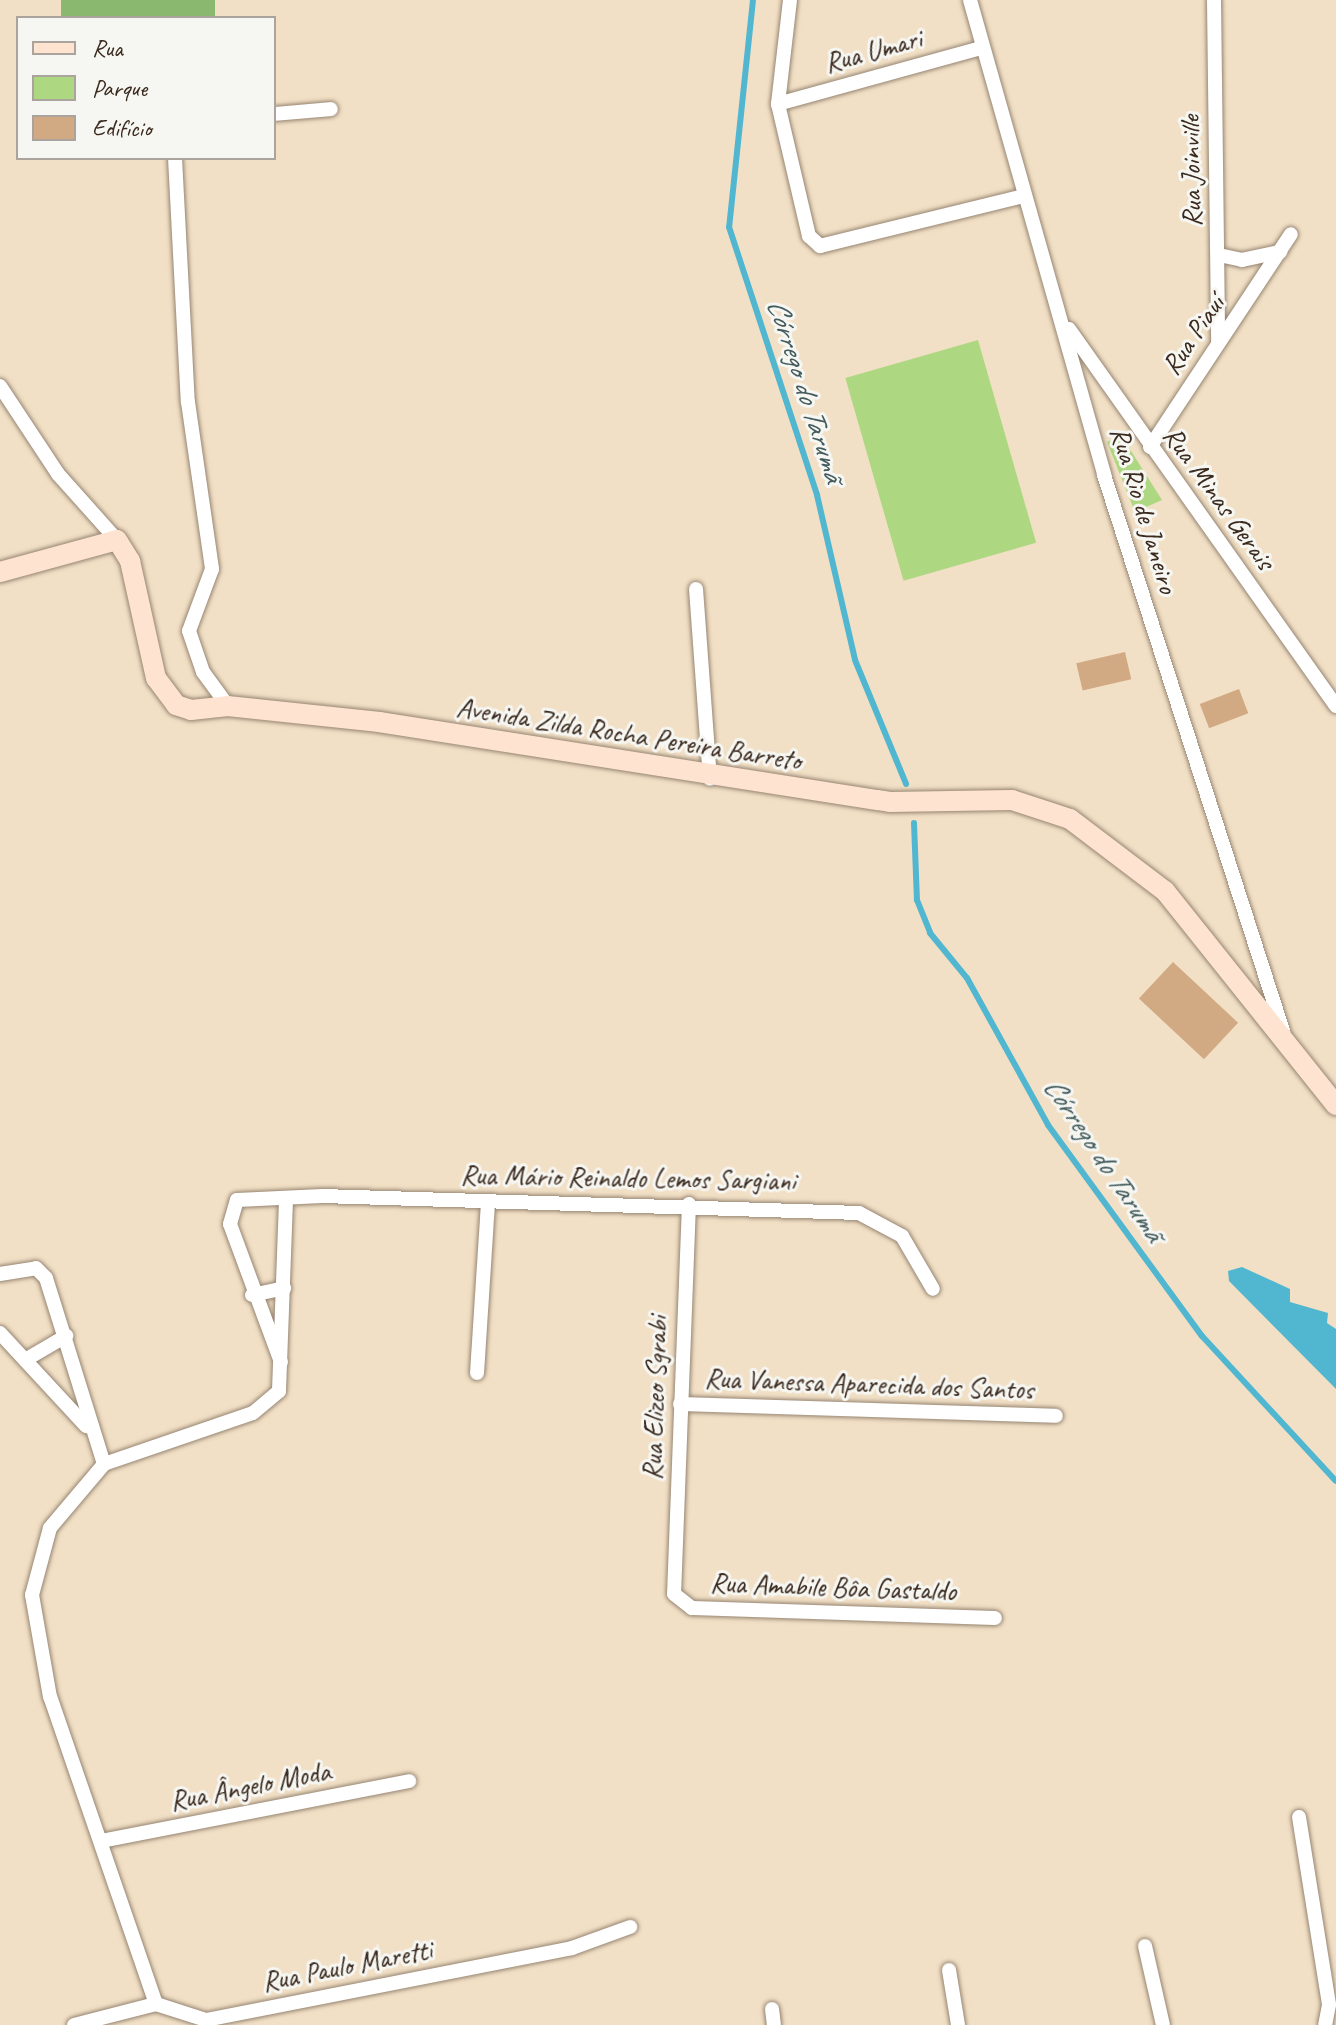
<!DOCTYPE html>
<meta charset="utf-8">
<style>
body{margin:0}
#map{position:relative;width:1336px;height:2025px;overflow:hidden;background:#f2e0c6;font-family:Caveat,sans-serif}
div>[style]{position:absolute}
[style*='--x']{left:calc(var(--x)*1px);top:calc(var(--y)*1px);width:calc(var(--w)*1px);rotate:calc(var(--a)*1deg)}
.green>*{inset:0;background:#aed781;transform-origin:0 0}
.forest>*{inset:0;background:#8ab86f;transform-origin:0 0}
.water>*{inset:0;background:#51b6cf}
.stream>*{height:6px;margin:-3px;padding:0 3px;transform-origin:3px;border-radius:3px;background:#51b6cf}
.building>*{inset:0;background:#d1aa83;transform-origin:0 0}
.roads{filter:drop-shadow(0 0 2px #968572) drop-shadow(0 0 2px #968572)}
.street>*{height:14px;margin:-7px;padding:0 7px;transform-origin:7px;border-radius:7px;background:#fff}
.secondary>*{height:20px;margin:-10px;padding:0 10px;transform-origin:10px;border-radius:10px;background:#fee3d1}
span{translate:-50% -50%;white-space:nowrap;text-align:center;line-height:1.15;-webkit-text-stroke:6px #f6f6f2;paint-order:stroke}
.street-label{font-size:28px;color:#3b2a1e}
.water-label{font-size:30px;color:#435b5c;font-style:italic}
.legend{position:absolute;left:16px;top:16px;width:260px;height:144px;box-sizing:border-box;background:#f6f6f2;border:2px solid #aba49d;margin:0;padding:10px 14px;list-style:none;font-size:24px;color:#3b2a1e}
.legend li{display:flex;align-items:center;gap:16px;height:40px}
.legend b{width:40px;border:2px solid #aba49d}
</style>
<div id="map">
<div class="green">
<i style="left:978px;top:340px;width:211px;height:138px;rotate:74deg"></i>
<i style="clip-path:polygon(1121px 435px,1162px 500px,1135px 512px,1107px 442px)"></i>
</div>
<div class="forest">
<i style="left:61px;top:0;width:154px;height:19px"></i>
</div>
<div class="water">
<i style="clip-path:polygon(1242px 1267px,1290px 1289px,1290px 1302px,1328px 1313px,1327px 1323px,1336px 1329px,1336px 1389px,1229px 1281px,1228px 1271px)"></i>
</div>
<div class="stream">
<i style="--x:753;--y:0;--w:228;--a:96"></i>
<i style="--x:729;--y:227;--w:282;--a:71.8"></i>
<i style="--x:817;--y:495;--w:169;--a:77"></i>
<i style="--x:855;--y:660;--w:134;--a:67.6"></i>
<i style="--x:914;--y:823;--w:77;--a:87.8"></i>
<i style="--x:917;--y:900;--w:35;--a:68"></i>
<i style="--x:930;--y:933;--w:58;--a:50.6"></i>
<i style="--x:967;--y:978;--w:168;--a:61.1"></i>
<i style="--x:1048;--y:1125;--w:261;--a:53.9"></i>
<i style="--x:1202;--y:1336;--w:197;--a:47.3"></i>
</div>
<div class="building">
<i style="left:1125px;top:652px;width:28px;height:50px;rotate:77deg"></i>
<i style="left:1239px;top:689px;width:26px;height:42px;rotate:69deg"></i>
<i style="left:1173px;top:962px;width:89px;height:50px;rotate:43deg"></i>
</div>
<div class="roads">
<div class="street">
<i style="--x:790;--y:0;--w:105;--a:96.6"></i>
<i style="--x:778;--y:104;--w:136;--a:76.8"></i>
<i style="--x:809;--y:236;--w:15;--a:42"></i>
<i style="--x:820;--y:246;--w:210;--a:-13.8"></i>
<i style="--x:970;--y:0;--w:494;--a:74.2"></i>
<i style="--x:1104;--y:475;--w:584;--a:72.15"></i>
<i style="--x:1214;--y:0;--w:342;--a:89.3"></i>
<i style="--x:778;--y:104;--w:212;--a:-15.4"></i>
<i style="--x:274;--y:114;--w:57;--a:-5"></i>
<i style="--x:175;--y:158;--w:244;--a:87"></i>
<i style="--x:188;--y:402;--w:169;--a:81.8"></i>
<i style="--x:212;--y:569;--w:66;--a:110.4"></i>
<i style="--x:189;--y:631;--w:43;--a:71.1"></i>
<i style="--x:203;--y:672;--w:42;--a:53.7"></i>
<i style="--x:1219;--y:255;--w:24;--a:12"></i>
<i style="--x:1242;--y:260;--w:39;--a:-12"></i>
<i style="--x:1069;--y:329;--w:462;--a:54.7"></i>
<i style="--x:0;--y:386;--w:105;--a:56.6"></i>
<i style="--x:58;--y:474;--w:89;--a:48.2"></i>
<i style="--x:1150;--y:447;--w:255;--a:-56.5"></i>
<i style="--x:696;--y:589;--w:190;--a:85.8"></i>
<i style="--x:689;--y:1204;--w:390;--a:92.2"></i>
<i style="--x:674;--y:1594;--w:23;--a:38"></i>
<i style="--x:692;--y:1608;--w:303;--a:1.9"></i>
<i style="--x:0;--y:1274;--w:36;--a:-9"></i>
<i style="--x:36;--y:1268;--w:14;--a:45"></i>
<i style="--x:46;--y:1278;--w:195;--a:72.7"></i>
<i style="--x:252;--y:1295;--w:33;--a:-12"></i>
<i style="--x:0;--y:1333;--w:127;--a:47.2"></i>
<i style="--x:25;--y:1360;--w:48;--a:-30.3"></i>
<i style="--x:281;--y:1362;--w:147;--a:-110.3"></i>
<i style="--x:230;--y:1224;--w:25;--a:-74"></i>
<i style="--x:237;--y:1200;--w:85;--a:-2.7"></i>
<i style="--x:322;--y:1196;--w:537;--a:1.81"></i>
<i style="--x:859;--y:1213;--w:49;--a:28.1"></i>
<i style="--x:902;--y:1236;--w:61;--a:59.7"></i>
<i style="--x:477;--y:1373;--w:170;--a:-86.3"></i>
<i style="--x:680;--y:1404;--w:376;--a:1.8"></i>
<i style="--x:1299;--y:1817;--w:190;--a:80.9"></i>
<i style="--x:1329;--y:2005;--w:20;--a:101"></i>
<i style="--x:101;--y:1841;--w:314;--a:-11"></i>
<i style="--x:1145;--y:1946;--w:81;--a:77.2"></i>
<i style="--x:949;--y:1970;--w:56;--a:80.7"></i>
<i style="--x:156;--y:2004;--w:325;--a:-109"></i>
<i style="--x:50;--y:1697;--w:104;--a:-100"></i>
<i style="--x:32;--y:1595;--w:69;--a:-75"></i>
<i style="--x:50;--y:1528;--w:84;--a:-49.8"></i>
<i style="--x:104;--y:1464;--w:157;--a:-18.9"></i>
<i style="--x:253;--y:1413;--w:34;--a:-40"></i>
<i style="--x:279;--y:1391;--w:193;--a:-87.9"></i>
<i style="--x:772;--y:2009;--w:16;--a:83"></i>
<i style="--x:74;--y:2025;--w:85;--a:-14.4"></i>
<i style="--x:156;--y:2004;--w:52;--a:17.7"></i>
<i style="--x:206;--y:2020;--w:373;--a:-11.1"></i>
<i style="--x:572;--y:1948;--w:62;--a:-19.9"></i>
</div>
<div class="secondary">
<i style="--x:0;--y:572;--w:121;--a:-15.3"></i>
<i style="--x:117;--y:540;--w:25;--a:58"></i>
<i style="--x:130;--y:561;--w:120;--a:77.5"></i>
<i style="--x:156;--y:678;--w:34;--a:53"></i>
<i style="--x:176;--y:705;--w:16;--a:18"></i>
<i style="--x:191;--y:710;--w:37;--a:-6"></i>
<i style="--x:228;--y:706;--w:152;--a:6"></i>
<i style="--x:379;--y:722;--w:517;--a:8.9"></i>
<i style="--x:890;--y:802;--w:122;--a:-0.9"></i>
<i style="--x:1012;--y:800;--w:61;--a:18.1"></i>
<i style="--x:1070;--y:819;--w:119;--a:37.2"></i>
<i style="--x:1165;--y:891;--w:274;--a:51.4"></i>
</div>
</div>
<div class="street-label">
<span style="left:873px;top:51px;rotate:-15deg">Rua Umari</span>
<span style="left:1191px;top:171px;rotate:-91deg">Rua Joinville</span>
<span style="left:1193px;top:335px;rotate:-56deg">Rua Piauí</span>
<span style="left:1219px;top:498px;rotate:54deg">Rua Minas Gerais</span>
<span style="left:1144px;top:510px;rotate:73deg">Rua Rio de Janeiro</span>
<span style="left:629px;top:734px;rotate:9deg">Avenida Zilda Rocha Pereira Barreto</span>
<span style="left:628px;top:1178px;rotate:1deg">Rua Mário Reinaldo Lemos Sargiani</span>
<span style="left:869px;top:1384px;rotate:2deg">Rua Vanessa Aparecida dos Santos</span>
<span style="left:655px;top:1398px;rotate:-88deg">Rua Elizeo Sgrabi</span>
<span style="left:833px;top:1587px;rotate:2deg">Rua Amabile Bôa Gastaldo</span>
<span style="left:250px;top:1786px;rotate:-11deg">Rua Ângelo Moda</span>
<span style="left:347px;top:1966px;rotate:-11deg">Rua Paulo Maretti</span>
</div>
<div class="water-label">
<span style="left:806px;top:390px;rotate:72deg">Córrego do Tarumã</span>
<span style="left:1104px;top:1159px;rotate:56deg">Córrego do Tarumã</span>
</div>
<ul class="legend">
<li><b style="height:10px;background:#fee3d1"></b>Rua</li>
<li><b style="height:22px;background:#aed781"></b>Parque</li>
<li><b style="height:22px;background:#d1aa83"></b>Edifício</li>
</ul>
</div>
